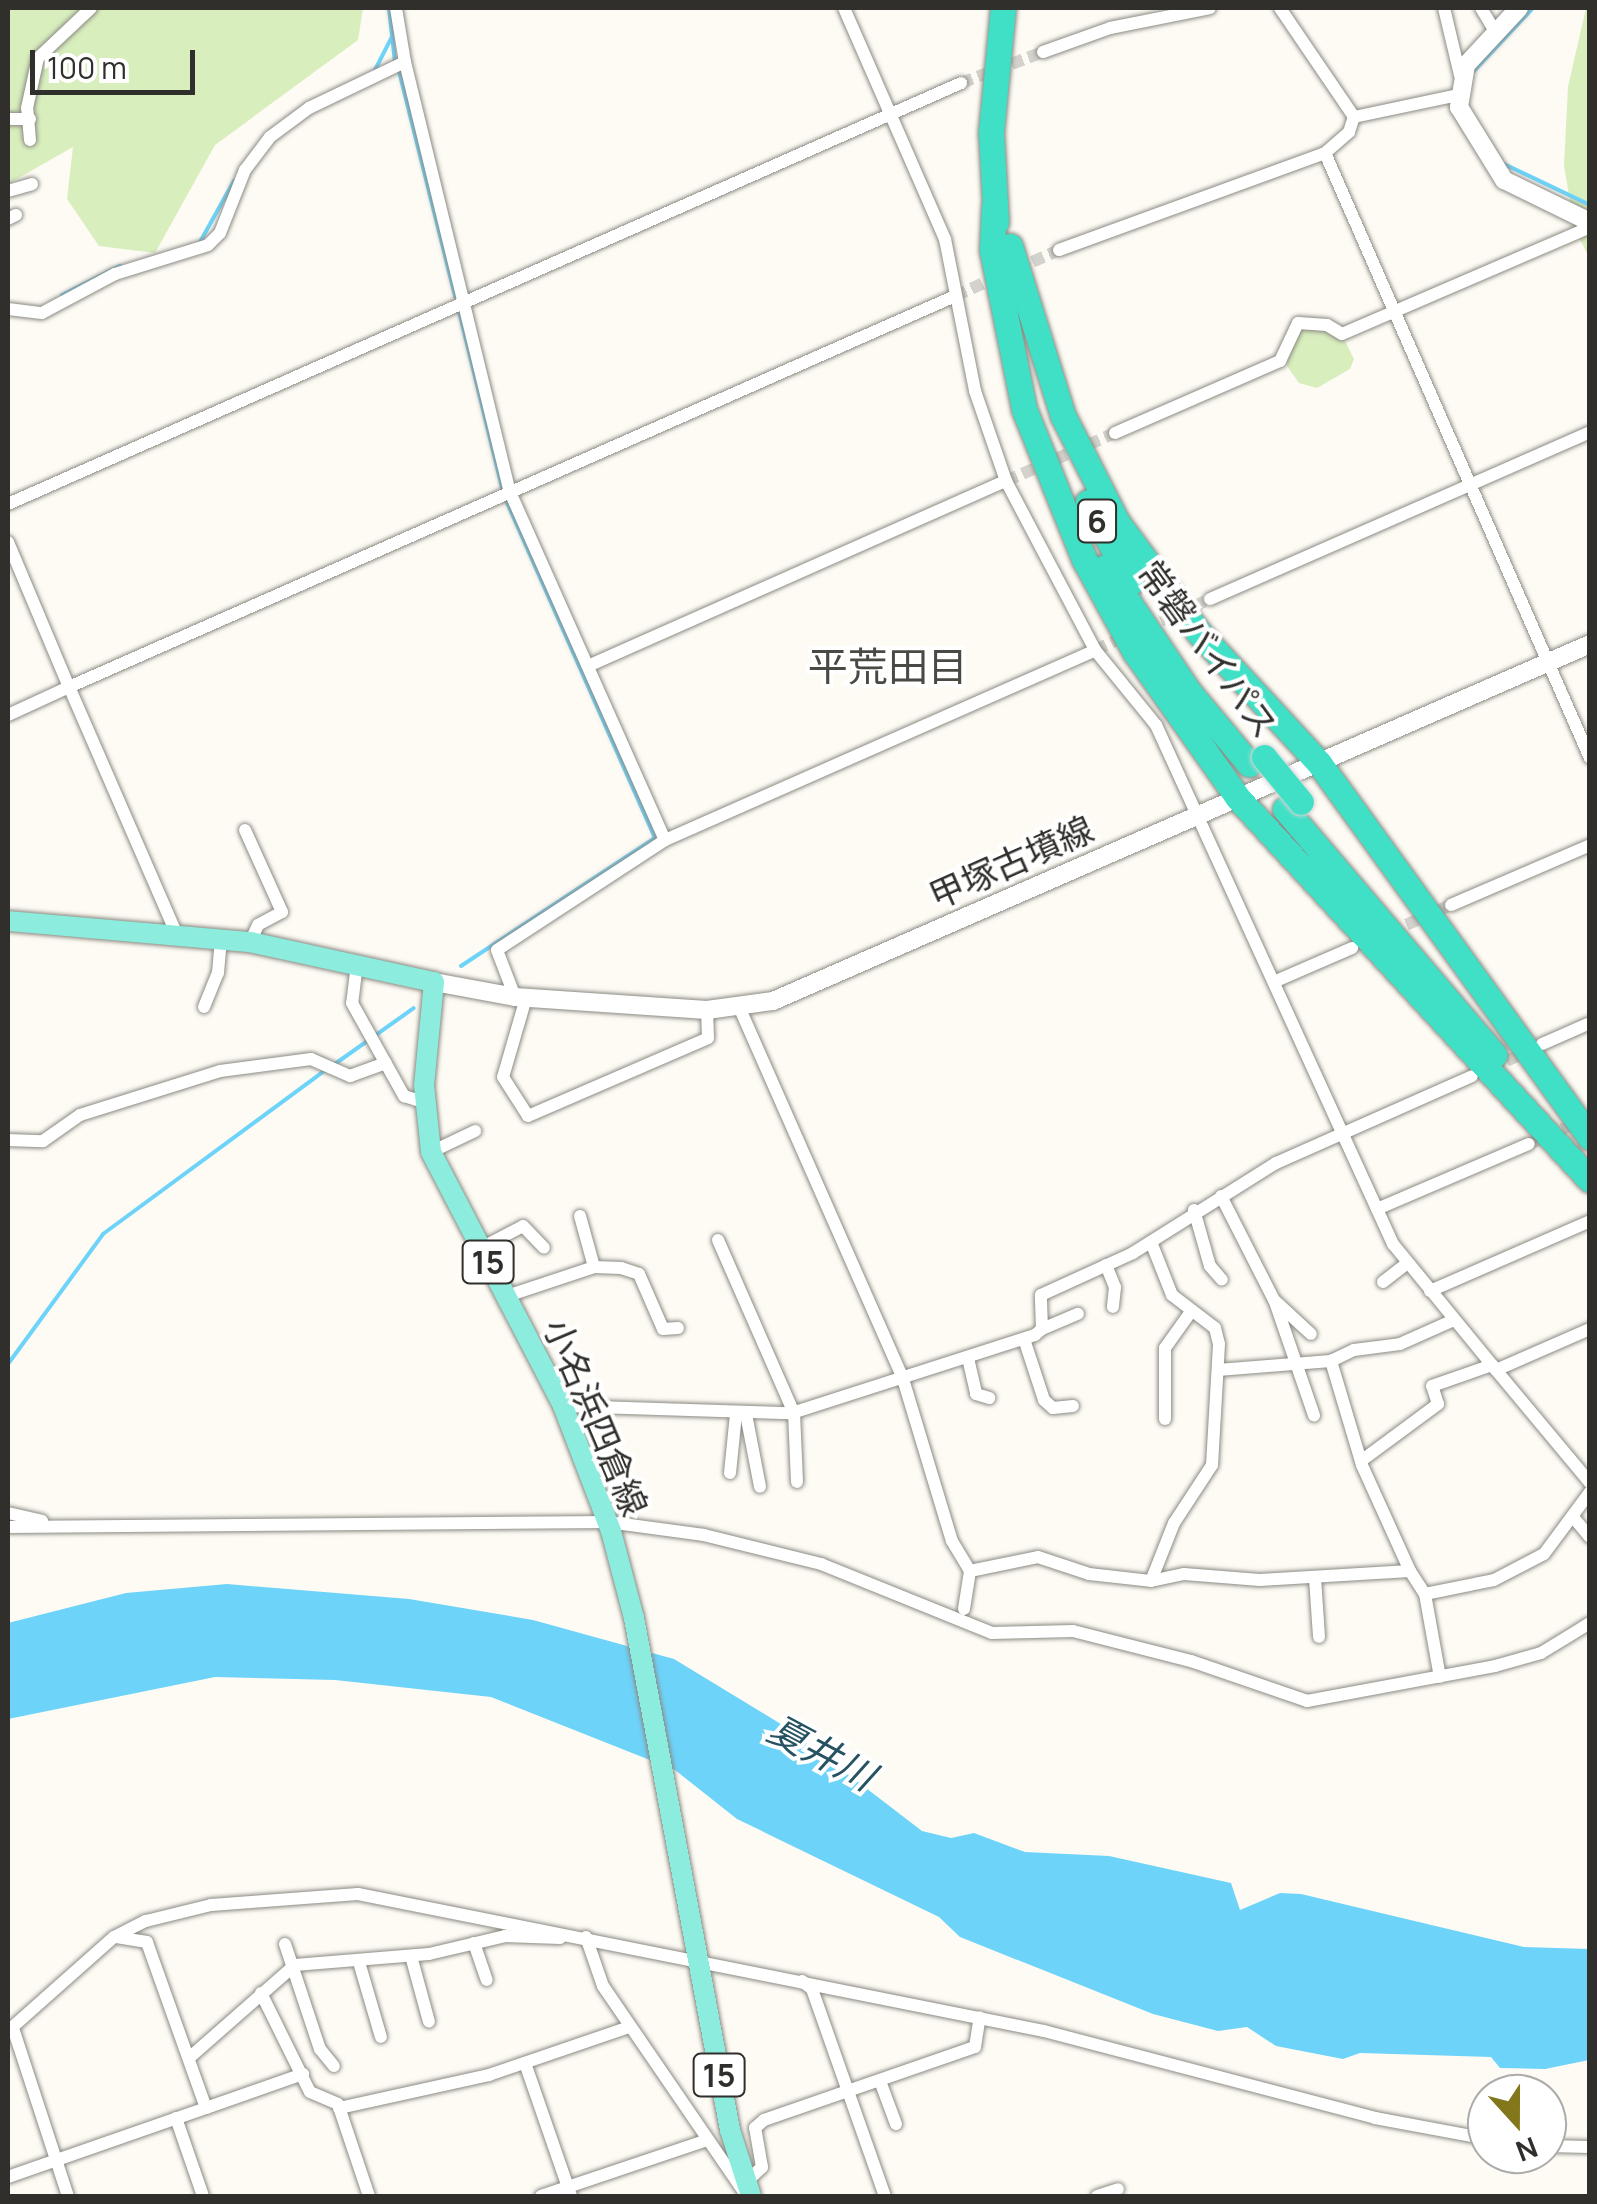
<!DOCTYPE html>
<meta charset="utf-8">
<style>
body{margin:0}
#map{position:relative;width:1597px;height:2204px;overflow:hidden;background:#fdfbf4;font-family:Manrope,"Noto Sans JP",sans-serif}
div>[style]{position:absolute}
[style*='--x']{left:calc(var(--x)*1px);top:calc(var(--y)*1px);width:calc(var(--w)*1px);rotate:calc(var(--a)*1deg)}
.green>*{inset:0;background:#d8eebd}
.water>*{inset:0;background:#6dd3f9}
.stream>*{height:4px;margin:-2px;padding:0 2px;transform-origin:2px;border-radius:2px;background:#6dd3f9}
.street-tunnel>*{height:12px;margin-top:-6px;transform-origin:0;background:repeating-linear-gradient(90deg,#d4d2cc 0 12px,transparent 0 18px)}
.roads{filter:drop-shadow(0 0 2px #8b8a83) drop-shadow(0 0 2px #8b8a83)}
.street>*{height:12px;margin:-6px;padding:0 6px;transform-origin:6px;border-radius:6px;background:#fff}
.secondary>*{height:18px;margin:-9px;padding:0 9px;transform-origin:9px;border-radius:9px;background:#fff}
.primary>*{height:20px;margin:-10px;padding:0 10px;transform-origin:10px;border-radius:10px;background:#8cecdd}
.highway>*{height:25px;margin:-12.5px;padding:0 12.5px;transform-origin:12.5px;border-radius:12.5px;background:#40e0c6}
.bridges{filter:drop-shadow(0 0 2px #d6d5d5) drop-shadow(0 0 2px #d6d5d5)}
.highway-bridge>*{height:25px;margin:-12.5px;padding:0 12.5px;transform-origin:12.5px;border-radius:12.5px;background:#40e0c6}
span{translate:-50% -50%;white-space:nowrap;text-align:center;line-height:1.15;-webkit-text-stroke:8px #fff;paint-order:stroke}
.shield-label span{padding:2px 8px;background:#fff;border:2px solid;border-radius:8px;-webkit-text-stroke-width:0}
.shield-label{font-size:32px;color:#302f2c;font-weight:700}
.street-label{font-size:35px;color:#302f2c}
.water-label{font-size:38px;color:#265262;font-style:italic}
.quarter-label{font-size:40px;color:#4a4943}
.frame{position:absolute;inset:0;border:10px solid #302f2c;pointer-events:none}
.north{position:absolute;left:1467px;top:2074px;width:100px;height:100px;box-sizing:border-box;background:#fff;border:2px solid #acacab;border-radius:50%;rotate:159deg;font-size:28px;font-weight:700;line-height:40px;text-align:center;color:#302f2c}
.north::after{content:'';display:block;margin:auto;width:35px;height:45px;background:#82771b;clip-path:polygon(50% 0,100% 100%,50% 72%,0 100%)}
.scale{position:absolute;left:30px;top:50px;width:165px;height:45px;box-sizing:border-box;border:5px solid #302f2c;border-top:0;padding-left:12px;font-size:30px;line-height:35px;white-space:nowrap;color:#302f2c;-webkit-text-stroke:8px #fff;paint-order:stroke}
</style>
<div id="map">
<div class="green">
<i style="clip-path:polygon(8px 8px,363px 8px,358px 40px,215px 145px,155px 253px,99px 246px,67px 199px,73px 147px,8px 184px)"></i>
<i style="clip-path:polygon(1586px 8px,1589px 8px,1589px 257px,1575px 230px,1564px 166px,1568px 87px)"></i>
<i style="clip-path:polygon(1317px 325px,1344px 339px,1354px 359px,1350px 369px,1317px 388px,1299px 383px,1287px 366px,1294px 330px)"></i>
</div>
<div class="water">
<i style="clip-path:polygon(227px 1584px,409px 1599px,533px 1620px,674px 1659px,789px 1729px,922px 1831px,951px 1838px,974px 1833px,1025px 1852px,1109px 1856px,1231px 1883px,1240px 1910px,1280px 1893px,1301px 1894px,1524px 1947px,1589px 1949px,1589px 2060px,1545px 2069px,1500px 2068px,1491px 2057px,1360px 2053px,1343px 2059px,1276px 2046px,1247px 2027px,1218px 2031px,1153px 2014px,960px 1937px,939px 1917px,737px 1819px,675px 1770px,491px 1697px,335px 1680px,215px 1677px,8px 1719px,8px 1623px,126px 1593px)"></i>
</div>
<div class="stream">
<i style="--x:389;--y:8;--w:54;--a:83.7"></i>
<i style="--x:375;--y:70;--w:36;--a:-63"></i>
<i style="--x:399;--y:71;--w:232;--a:76"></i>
<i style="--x:1474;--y:71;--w:86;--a:-46.9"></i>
<i style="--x:1504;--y:164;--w:95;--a:25.5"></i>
<i style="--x:200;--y:242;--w:70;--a:-60.9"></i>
<i style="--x:62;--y:295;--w:65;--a:-26.6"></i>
<i style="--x:459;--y:311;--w:185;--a:76.3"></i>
<i style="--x:461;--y:966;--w:232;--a:-33.4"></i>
<i style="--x:655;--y:838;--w:369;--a:-113.8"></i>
<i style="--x:332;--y:1066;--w:100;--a:-35.3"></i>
<i style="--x:8;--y:1364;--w:161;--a:-53.8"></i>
<i style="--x:103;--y:1234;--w:275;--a:-36.4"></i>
</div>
<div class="street-tunnel">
<i style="--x:961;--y:83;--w:88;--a:-20.7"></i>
<i style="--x:1016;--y:269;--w:47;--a:-23.8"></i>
<i style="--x:955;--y:296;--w:46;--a:-24.3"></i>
<i style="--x:1006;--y:481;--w:119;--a:-23.8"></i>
<i style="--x:1095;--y:650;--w:126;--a:-23.9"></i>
<i style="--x:1390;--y:932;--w:67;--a:-23.9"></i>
<i style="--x:1490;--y:1068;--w:45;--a:-23.7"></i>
<i style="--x:1529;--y:1144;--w:59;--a:-24"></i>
</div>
<div class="roads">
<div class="street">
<i style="--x:844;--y:8;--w:252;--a:66.4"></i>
<i style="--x:945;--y:239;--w:155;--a:78.8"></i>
<i style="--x:975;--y:391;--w:95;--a:71"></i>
<i style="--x:1006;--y:481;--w:191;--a:62.2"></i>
<i style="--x:1095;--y:650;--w:97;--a:50.9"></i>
<i style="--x:1156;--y:725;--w:571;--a:65.46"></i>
<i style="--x:1393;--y:1244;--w:163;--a:50.7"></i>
<i style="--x:1496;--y:1370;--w:103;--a:-23.6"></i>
<i style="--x:1280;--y:8;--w:132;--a:55.8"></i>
<i style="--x:1444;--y:8;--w:69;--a:76.6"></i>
<i style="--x:1481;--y:8;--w:29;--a:59"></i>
<i style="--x:1043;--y:52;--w:71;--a:-19.7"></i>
<i style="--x:1110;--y:28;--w:102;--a:-11.3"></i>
<i style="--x:405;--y:62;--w:443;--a:76.3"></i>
<i style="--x:510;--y:492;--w:381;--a:66"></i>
<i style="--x:8;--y:119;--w:22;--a:0"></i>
<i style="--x:30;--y:140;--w:32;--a:-95"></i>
<i style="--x:27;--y:108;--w:51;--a:-77.6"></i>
<i style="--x:38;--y:58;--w:73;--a:-43.3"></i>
<i style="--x:1325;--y:153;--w:660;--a:66.35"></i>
<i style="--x:8;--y:191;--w:25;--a:-16"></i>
<i style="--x:8;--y:219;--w:9;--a:-27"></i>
<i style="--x:1059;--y:250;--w:283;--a:-20"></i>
<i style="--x:1325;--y:153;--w:32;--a:-41"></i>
<i style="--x:1349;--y:132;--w:16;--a:-72"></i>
<i style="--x:1354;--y:117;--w:106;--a:-11.9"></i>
<i style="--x:8;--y:309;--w:34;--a:7"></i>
<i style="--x:42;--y:313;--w:83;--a:-28.1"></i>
<i style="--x:115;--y:274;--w:97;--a:-17.3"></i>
<i style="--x:208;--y:245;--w:17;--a:-45"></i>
<i style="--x:220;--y:233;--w:68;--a:-68.4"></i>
<i style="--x:245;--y:170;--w:41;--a:-52.9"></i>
<i style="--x:270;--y:137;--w:49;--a:-36.6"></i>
<i style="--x:309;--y:108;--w:106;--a:-25.6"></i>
<i style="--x:405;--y:62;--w:55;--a:-99.5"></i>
<i style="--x:1115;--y:433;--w:180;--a:-23.6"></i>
<i style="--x:1280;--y:361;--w:42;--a:-64.7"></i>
<i style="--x:1298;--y:323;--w:29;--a:4"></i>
<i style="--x:1327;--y:325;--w:17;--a:31"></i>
<i style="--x:1342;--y:334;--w:270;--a:-23.3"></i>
<i style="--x:8;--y:504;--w:1042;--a:-23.83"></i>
<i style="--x:8;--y:542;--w:157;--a:67.2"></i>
<i style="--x:69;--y:687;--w:67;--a:155.3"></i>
<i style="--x:1210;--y:599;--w:415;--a:-23.7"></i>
<i style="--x:590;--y:665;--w:455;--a:-23.9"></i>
<i style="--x:245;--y:830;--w:90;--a:65.7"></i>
<i style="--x:282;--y:912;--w:27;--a:152"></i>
<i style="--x:258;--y:925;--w:19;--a:115"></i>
<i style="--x:1451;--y:905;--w:151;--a:-23.3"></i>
<i style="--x:177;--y:935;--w:270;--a:-113.5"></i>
<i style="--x:69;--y:687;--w:968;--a:-23.81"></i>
<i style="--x:357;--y:964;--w:39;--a:97"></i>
<i style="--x:352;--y:1003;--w:107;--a:60.8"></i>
<i style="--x:404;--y:1096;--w:21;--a:17"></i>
<i style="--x:1276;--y:981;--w:83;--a:-23.5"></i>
<i style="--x:515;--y:997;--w:50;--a:-111"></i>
<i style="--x:497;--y:950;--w:201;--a:-33.2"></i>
<i style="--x:665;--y:840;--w:470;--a:-23.8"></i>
<i style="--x:526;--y:998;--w:82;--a:106.2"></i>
<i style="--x:503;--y:1077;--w:46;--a:57.3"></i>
<i style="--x:528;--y:1116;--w:196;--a:-23.4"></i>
<i style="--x:708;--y:1038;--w:28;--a:-92"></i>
<i style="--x:204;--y:1007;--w:37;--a:-68"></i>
<i style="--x:218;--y:973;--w:34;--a:-85"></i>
<i style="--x:740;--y:1009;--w:404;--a:66.2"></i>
<i style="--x:903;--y:1379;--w:169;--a:73.2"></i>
<i style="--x:952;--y:1541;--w:35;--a:59"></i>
<i style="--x:970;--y:1571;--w:69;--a:-11.6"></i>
<i style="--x:1038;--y:1557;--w:54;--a:18.4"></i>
<i style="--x:1089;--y:1574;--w:62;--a:6.4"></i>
<i style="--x:1151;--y:1581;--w:34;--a:-12"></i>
<i style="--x:1184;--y:1574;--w:76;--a:4.5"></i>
<i style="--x:1260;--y:1580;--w:150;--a:-3.4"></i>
<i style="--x:1410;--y:1571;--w:27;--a:57"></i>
<i style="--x:1425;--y:1594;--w:70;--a:-11.5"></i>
<i style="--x:1494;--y:1580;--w:56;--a:-27.5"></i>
<i style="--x:1544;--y:1554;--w:77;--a:-53.4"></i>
<i style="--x:1542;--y:1044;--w:52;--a:-23.6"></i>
<i style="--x:8;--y:1140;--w:35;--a:2"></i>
<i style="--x:43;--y:1141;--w:45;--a:-35.1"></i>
<i style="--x:80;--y:1115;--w:147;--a:-17.4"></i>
<i style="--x:220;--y:1071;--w:92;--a:-7.5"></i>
<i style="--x:311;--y:1059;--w:43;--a:23.6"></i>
<i style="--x:350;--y:1076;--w:38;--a:-20"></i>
<i style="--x:431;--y:1152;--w:49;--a:-25.5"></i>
<i style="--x:1221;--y:1196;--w:117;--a:63"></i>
<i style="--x:1274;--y:1300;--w:50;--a:42.6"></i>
<i style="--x:1377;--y:1209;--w:165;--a:-23.2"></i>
<i style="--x:1194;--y:1210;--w:58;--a:74.1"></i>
<i style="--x:1210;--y:1266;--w:18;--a:49"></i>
<i style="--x:580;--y:1216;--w:53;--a:74.6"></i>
<i style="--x:718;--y:1240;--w:189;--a:66.3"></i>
<i style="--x:794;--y:1413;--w:69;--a:87.5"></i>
<i style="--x:1151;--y:1242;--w:57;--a:68.4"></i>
<i style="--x:1172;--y:1295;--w:54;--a:37.5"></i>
<i style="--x:1215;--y:1328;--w:16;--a:76"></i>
<i style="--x:1219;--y:1344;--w:121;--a:93.3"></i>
<i style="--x:1212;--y:1465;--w:69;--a:123.2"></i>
<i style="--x:1174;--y:1523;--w:62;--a:111.6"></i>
<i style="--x:481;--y:1248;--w:47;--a:-27.6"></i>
<i style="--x:523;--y:1226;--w:30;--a:46"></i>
<i style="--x:1106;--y:1265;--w:24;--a:68"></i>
<i style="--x:1115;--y:1287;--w:20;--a:96"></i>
<i style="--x:1383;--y:1282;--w:31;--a:-38"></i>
<i style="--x:1430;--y:1291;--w:175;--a:-23.6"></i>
<i style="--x:507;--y:1296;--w:92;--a:-18.4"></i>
<i style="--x:594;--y:1267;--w:27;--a:2"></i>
<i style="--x:621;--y:1268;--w:19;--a:18"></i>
<i style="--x:639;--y:1274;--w:60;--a:66.4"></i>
<i style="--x:663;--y:1329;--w:15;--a:-4"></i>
<i style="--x:1275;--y:1302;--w:120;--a:71"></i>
<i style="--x:1042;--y:1329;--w:39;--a:-23"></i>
<i style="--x:1024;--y:1339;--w:64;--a:71.8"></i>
<i style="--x:1044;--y:1400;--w:12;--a:42"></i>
<i style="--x:1053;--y:1408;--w:20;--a:-6"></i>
<i style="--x:968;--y:1358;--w:37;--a:77"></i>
<i style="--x:976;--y:1394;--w:14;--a:17"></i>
<i style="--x:1218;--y:1370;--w:113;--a:-4.6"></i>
<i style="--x:1496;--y:1370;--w:147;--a:50.2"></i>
<i style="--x:563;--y:1406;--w:229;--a:1.8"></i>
<i style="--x:792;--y:1413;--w:255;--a:-17.8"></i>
<i style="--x:1035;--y:1335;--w:9;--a:-41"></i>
<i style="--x:1042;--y:1329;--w:34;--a:-92"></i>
<i style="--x:1041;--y:1295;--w:101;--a:-24.5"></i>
<i style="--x:1133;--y:1253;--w:169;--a:-32.2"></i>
<i style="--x:1276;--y:1163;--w:214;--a:-23.9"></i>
<i style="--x:746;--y:1414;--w:74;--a:79.1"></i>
<i style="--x:1165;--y:1419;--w:71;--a:-90"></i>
<i style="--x:1165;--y:1348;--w:43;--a:-54.5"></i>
<i style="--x:1361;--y:1461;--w:96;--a:-36.5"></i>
<i style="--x:1438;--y:1404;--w:19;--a:-108"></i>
<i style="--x:1432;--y:1386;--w:64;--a:-19.3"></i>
<i style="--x:730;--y:1473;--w:59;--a:-84.2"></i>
<i style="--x:8;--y:1513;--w:35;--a:13"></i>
<i style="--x:1573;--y:1517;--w:26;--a:50"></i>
<i style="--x:8;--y:1527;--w:600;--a:-0.48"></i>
<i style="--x:608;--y:1522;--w:97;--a:7.7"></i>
<i style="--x:704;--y:1535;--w:121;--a:13.9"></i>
<i style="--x:821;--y:1564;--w:184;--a:22"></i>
<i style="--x:992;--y:1633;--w:81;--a:-1.4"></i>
<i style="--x:1073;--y:1631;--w:122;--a:14.3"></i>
<i style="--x:1191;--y:1661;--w:123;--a:19"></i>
<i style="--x:1307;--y:1701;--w:191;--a:-10.5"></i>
<i style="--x:1495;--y:1666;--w:48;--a:-15.8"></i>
<i style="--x:1541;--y:1653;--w:57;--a:-31.5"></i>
<i style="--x:1410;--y:1571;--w:116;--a:-114.4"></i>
<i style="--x:1362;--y:1465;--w:109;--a:-106.6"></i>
<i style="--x:1331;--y:1361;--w:25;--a:-26"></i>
<i style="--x:1354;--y:1350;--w:46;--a:-7.4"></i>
<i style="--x:1400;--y:1344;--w:59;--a:-24"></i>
<i style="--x:1315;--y:1578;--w:59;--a:86.1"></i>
<i style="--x:1425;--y:1594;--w:84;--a:79.8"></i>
<i style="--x:964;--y:1609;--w:38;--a:-81"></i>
<i style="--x:586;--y:1937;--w:52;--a:70.9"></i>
<i style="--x:603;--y:1986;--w:255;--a:55.6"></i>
<i style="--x:474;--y:1943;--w:39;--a:71"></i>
<i style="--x:285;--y:1944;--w:111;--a:71.6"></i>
<i style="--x:320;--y:2049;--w:22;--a:51"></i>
<i style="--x:411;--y:1956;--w:68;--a:74.7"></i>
<i style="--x:359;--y:1962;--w:78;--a:73.7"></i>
<i style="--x:802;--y:1981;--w:13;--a:39"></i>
<i style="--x:812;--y:1989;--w:219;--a:70.6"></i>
<i style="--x:261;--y:1993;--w:110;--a:63.7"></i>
<i style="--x:310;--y:2092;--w:30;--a:23"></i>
<i style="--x:338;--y:2104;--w:97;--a:71.4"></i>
<i style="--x:13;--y:2028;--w:177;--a:71.9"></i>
<i style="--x:8;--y:2031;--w:142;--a:-41.6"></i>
<i style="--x:114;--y:1937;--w:36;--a:-27"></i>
<i style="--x:146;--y:1921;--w:67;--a:-13.8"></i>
<i style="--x:211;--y:1905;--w:147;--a:-4.3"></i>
<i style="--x:358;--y:1894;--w:700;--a:11.29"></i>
<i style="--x:1044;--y:2031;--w:342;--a:14.7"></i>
<i style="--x:1375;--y:2118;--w:114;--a:10.6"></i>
<i style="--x:189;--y:2058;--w:141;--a:-41.3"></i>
<i style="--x:295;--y:1965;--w:134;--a:-4.7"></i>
<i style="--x:429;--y:1954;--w:78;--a:-13.3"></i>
<i style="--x:505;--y:1936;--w:55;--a:2.1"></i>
<i style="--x:525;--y:2063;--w:141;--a:70.9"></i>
<i style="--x:880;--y:2081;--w:46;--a:69.6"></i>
<i style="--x:206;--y:2108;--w:103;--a:-19.3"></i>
<i style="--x:339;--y:2108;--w:154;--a:-12.4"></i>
<i style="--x:489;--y:2075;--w:148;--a:-18.9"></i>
<i style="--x:176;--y:2118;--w:83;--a:70.9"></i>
<i style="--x:1547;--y:2146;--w:43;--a:1.3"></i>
<i style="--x:8;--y:2177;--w:210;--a:-19.2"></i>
<i style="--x:206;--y:2108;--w:176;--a:-109.6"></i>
<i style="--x:147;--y:1942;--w:31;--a:-171"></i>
<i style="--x:746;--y:2182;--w:22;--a:-43"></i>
<i style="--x:762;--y:2167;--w:40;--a:-100"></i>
<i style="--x:755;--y:2128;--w:12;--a:-42"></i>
<i style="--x:764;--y:2120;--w:223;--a:-19.1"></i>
<i style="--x:975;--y:2047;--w:30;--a:-81"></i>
<i style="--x:541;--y:2196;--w:172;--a:-18.6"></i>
<i style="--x:1097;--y:2196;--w:22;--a:-18"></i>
</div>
<div class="secondary">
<i style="--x:1519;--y:8;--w:78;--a:132.9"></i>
<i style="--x:1466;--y:65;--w:43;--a:99.5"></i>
<i style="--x:1459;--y:107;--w:86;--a:58.3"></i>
<i style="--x:1504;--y:180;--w:96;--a:26"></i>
<i style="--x:434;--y:982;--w:82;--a:10.5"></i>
<i style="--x:515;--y:997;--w:192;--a:3.9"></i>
<i style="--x:707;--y:1010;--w:67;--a:-7.8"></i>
<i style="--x:773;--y:1001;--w:892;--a:-23.6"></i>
</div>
<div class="primary">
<i style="--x:8;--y:921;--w:243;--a:5"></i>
<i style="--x:250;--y:942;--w:188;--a:12.3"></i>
<i style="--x:434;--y:982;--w:103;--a:95.5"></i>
<i style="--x:424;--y:1085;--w:67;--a:84"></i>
<i style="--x:431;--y:1152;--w:286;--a:62.5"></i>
<i style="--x:563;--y:1406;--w:134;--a:69"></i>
<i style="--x:611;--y:1531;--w:90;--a:75.2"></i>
<i style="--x:634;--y:1618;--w:521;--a:79.38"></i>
<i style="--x:730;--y:2130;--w:69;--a:72.3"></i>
</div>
<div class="highway">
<i style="--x:994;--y:207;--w:43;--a:92.7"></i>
<i style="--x:992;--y:250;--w:162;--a:78.6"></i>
<i style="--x:1024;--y:409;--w:162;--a:68.2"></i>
<i style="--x:1084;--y:559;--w:106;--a:61.3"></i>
<i style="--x:1135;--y:652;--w:179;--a:54.8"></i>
<i style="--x:1238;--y:798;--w:519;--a:47.34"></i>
<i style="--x:996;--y:222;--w:90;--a:-93.2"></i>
<i style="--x:991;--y:132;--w:125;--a:-84.5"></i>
<i style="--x:1010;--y:246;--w:178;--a:72.7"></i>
<i style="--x:1063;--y:416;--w:119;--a:63"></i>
<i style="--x:1117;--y:522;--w:138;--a:53.5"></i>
<i style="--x:1199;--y:633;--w:177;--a:47.3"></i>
<i style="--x:1319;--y:763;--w:462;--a:54.1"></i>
<i style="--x:1088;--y:502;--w:91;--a:61.7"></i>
<i style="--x:1105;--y:567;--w:151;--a:56.1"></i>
<i style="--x:1189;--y:692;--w:94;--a:50.2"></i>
<i style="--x:1285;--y:809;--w:323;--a:49.6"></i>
</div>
</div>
<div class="bridges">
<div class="highway-bridge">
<i style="--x:1264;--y:757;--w:58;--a:50.6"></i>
</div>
</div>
<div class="shield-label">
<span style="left:1097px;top:521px">6</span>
<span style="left:488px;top:1262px">15</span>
<span style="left:719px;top:2075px">15</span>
</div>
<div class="street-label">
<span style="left:1208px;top:649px;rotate:54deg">常磐バイパス</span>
<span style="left:1011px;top:862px;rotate:-24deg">甲塚古墳線</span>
<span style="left:596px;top:1417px;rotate:67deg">小名浜四倉線</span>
</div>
<div class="water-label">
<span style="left:822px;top:1752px;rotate:28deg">夏井川</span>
</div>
<div class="quarter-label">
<span style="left:888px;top:666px">平荒田目</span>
</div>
<div class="frame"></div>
<div class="north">N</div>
<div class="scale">100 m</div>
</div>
